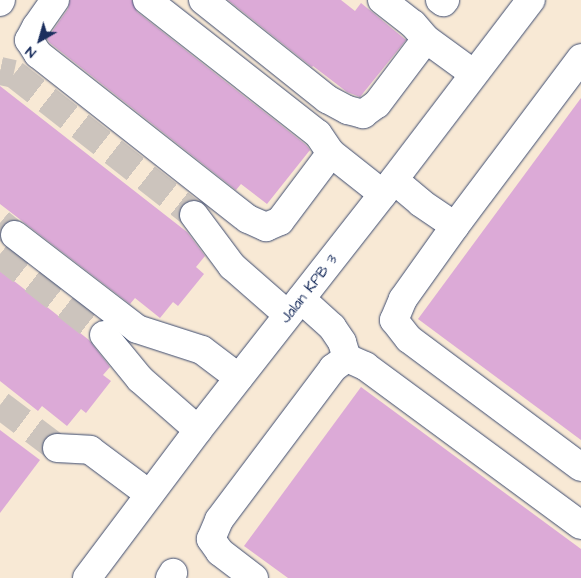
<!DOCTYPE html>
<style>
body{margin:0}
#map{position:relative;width:581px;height:578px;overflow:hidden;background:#f8e9d5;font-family:"Architects Daughter",sans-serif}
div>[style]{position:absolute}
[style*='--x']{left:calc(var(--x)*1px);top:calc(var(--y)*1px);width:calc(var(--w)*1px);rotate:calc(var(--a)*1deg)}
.building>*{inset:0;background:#dcaad7}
.minor-tunnel>*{height:28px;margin-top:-14px;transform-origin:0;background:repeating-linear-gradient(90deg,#ccc4bd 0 28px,transparent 0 42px)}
.roads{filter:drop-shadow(0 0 1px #3c4b70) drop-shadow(0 0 1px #3c4b70)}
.minor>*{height:28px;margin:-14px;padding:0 14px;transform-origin:14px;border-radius:14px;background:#fff}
span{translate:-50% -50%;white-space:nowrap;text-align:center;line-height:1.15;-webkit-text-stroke:4px #fff;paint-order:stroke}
.street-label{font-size:15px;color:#1b2f5e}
.north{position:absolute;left:15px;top:15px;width:50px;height:50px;-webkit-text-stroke:4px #fff;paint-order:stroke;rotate:218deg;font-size:14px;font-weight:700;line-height:20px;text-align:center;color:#1b2f5e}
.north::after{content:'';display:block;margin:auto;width:18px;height:22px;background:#1b2f5e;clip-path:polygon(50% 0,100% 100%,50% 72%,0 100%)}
</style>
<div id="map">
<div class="building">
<i style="clip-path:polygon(70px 0,132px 0,137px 12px,306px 145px,310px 150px,267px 204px,241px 184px,236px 190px,50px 43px,47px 39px,68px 9px)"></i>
<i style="clip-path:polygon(228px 0,341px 0,355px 11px,361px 3px,406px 40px,360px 97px,347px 92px,313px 66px,312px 67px)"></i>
<i style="clip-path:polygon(0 86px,187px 232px,205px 256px,196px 267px,204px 274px,178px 306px,173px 302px,160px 318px,135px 298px,130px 304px,0 204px)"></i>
<i style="clip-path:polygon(581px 98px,581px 440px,418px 319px)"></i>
<i style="clip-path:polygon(0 270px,89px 340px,110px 367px,103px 375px,111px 381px,86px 413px,81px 409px,67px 426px,42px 406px,38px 411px,0 381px)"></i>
<i style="clip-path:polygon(361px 387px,581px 549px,581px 578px,288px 578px,244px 546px)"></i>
<i style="clip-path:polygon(0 430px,40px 460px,0 513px)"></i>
</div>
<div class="minor-tunnel">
<i style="--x:0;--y:71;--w:14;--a:12"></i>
<i style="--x:14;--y:74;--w:229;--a:38.1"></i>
<i style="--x:0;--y:223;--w:19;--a:39"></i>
<i style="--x:0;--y:254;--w:132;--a:37.9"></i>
<i style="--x:0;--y:405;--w:71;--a:37"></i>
</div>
<div class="roads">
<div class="minor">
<i style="--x:55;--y:0;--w:33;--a:125"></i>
<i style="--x:36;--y:27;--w:15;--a:118"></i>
<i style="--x:29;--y:40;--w:17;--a:57"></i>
<i style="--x:38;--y:54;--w:267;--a:38.2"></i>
<i style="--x:248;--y:219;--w:20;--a:24"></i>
<i style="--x:266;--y:227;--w:15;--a:-23"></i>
<i style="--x:280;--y:221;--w:85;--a:-53.1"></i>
<i style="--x:331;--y:153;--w:66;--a:38.3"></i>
<i style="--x:147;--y:0;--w:217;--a:38.1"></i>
<i style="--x:318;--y:134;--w:23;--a:56"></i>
<i style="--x:203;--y:0;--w:159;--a:38.6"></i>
<i style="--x:327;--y:99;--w:24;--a:28"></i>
<i style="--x:348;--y:110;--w:16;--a:15"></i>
<i style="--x:363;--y:114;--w:17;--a:-36"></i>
<i style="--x:377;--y:104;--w:81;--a:-53"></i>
<i style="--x:426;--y:39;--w:59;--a:36.1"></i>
<i style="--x:382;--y:0;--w:39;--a:38"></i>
<i style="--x:413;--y:24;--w:20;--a:49"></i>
<i style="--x:440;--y:0;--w:4;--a:34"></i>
<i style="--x:443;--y:2;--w:3;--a:-45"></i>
<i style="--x:0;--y:2;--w:2;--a:-63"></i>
<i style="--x:394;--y:180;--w:35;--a:40"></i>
<i style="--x:421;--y:203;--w:41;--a:34.1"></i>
<i style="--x:455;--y:226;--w:210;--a:-53.1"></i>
<i style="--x:194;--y:215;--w:64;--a:53.3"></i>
<i style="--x:232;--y:266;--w:74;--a:41.2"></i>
<i style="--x:455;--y:226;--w:90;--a:125.5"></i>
<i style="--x:403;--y:299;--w:23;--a:113"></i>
<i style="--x:394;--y:320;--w:24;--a:52"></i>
<i style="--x:409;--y:339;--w:214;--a:36.7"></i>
<i style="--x:15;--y:235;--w:154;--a:37.6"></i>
<i style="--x:137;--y:329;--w:68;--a:17.9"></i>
<i style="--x:202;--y:350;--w:46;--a:37.1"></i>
<i style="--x:301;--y:299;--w:42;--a:42.1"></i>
<i style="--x:332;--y:327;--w:18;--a:56"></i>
<i style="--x:342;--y:342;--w:17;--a:73"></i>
<i style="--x:347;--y:358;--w:20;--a:24"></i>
<i style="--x:365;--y:366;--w:268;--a:36.4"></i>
<i style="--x:104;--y:335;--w:57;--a:50.7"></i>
<i style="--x:140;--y:379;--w:77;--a:41.3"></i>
<i style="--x:57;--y:448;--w:33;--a:3"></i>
<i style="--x:90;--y:450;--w:74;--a:36.7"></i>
<i style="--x:87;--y:578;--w:185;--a:-53.1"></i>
<i style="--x:198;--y:430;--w:300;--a:-51.9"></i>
<i style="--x:383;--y:194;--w:244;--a:-52.7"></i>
<i style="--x:170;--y:578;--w:6;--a:-59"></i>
<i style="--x:254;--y:578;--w:43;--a:-142.6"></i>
<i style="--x:220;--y:552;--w:16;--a:-125"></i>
<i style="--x:211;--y:539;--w:21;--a:-67"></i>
<i style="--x:219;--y:520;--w:190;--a:-53.1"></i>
<i style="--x:333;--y:368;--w:17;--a:-36"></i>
</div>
</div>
<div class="street-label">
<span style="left:309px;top:289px;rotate:-52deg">Jalan KPB 3</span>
</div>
<div class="north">N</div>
</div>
